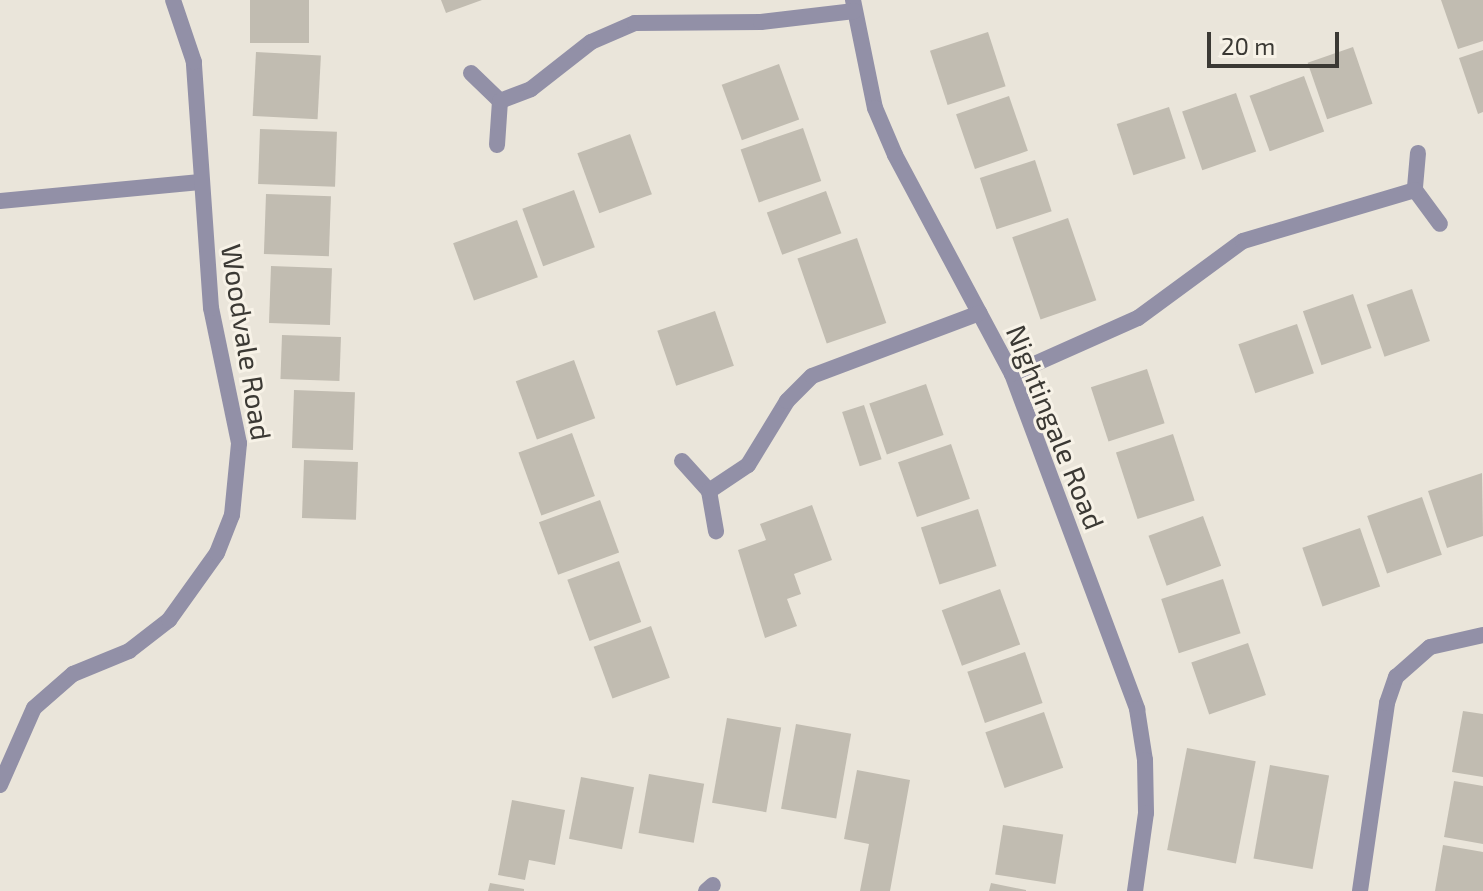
<!DOCTYPE html>
<style>
body{margin:0}
#map{position:relative;width:1483px;height:891px;overflow:hidden;background:#eae5da;font-family:"Exo 2",sans-serif}
div>[style]{position:absolute}
[style*='--x']{left:calc(var(--x)*1px);top:calc(var(--y)*1px);width:calc(var(--w)*1px);rotate:calc(var(--a)*1deg)}
.building>*{inset:0;background:#c1bcb1;transform-origin:0 0}
.minor>*{height:16px;margin:-8px;padding:0 8px;transform-origin:8px;border-radius:8px;background:#9290a7}
span{translate:-50% -50%;white-space:nowrap;text-align:center;line-height:1.15;-webkit-text-stroke:6px #f7f2e7;paint-order:stroke}
.street-label{font-size:28px;color:#3b3934}
.scale{position:absolute;left:1207px;top:32px;width:132px;height:36px;box-sizing:border-box;border:4px solid #3b3934;border-top:0;padding-left:10px;font-size:24px;line-height:28px;white-space:nowrap;color:#3b3934;-webkit-text-stroke:6px #f7f2e7;paint-order:stroke}
</style>
<div id="map">
<div class="building">
<i style="left:250px;top:0;width:59px;height:43px"></i>
<i style="clip-path:polygon(441px 0,482px 0,446px 13px)"></i>
<i style="clip-path:polygon(1441px 0,1483px 0,1483px 41px,1458px 49px)"></i>
<i style="left:988px;top:32px;width:57px;height:61px;rotate:72deg"></i>
<i style="left:1353px;top:47px;width:60px;height:48px;rotate:71deg"></i>
<i style="clip-path:polygon(1483px 50px,1483px 112px,1478px 114px,1459px 58px)"></i>
<i style="left:256px;top:52px;width:65px;height:64px;rotate:3deg"></i>
<i style="left:779px;top:64px;width:59px;height:61px;rotate:70deg"></i>
<i style="left:1304px;top:76px;width:59px;height:58px;rotate:70deg"></i>
<i style="left:1236px;top:93px;width:62px;height:57px;rotate:71deg"></i>
<i style="left:1009px;top:96px;width:58px;height:56px;rotate:71deg"></i>
<i style="left:1169px;top:107px;width:54px;height:55px;rotate:72deg"></i>
<i style="left:803px;top:128px;width:56px;height:66px;rotate:71deg"></i>
<i style="left:260px;top:129px;width:77px;height:55px;rotate:2deg"></i>
<i style="left:630px;top:134px;width:64px;height:56px;rotate:70deg"></i>
<i style="left:1035px;top:160px;width:54px;height:58px;rotate:72deg"></i>
<i style="left:574px;top:190px;width:61px;height:55px;rotate:70deg"></i>
<i style="left:826px;top:191px;width:45px;height:63px;rotate:70deg"></i>
<i style="left:266px;top:194px;width:65px;height:60px;rotate:2deg"></i>
<i style="left:1068px;top:218px;width:87px;height:59px;rotate:71deg"></i>
<i style="left:517px;top:220px;width:61px;height:68px;rotate:70deg"></i>
<i style="left:857px;top:238px;width:90px;height:63px;rotate:71deg"></i>
<i style="left:271px;top:266px;width:61px;height:57px;rotate:2deg"></i>
<i style="left:1412px;top:289px;width:55px;height:48px;rotate:71deg"></i>
<i style="left:1353px;top:294px;width:57px;height:53px;rotate:71deg"></i>
<i style="left:715px;top:311px;width:58px;height:61px;rotate:71deg"></i>
<i style="left:1297px;top:324px;width:52px;height:62px;rotate:71deg"></i>
<i style="left:282px;top:335px;width:59px;height:44px;rotate:2deg"></i>
<i style="left:574px;top:360px;width:62px;height:62px;rotate:70deg"></i>
<i style="left:1147px;top:369px;width:57px;height:59px;rotate:72deg"></i>
<i style="left:926px;top:384px;width:54px;height:60px;rotate:71deg"></i>
<i style="left:294px;top:390px;width:61px;height:58px;rotate:2deg"></i>
<i style="left:864px;top:405px;width:57px;height:23px;rotate:72deg"></i>
<i style="left:572px;top:433px;width:67px;height:57px;rotate:70deg"></i>
<i style="left:1173px;top:434px;width:70px;height:60px;rotate:72deg"></i>
<i style="left:951px;top:444px;width:58px;height:56px;rotate:71deg"></i>
<i style="left:304px;top:460px;width:54px;height:58px;rotate:2deg"></i>
<i style="clip-path:polygon(1482px 473px,1483px 536px,1447px 548px,1428px 491px)"></i>
<i style="left:1422px;top:497px;width:61px;height:58px;rotate:71deg"></i>
<i style="left:600px;top:500px;width:56px;height:65px;rotate:70deg"></i>
<i style="clip-path:polygon(812px 505px,832px 560px,794px 574px,801px 594px,787px 599px,797px 626px,765px 638px,738px 550px,766px 540px,760px 524px)"></i>
<i style="left:978px;top:509px;width:60px;height:60px;rotate:72deg"></i>
<i style="left:1203px;top:516px;width:53px;height:58px;rotate:70deg"></i>
<i style="left:1360px;top:528px;width:62px;height:61px;rotate:71deg"></i>
<i style="left:619px;top:561px;width:65px;height:55px;rotate:70deg"></i>
<i style="left:1223px;top:579px;width:57px;height:65px;rotate:72deg"></i>
<i style="left:1000px;top:589px;width:59px;height:62px;rotate:70deg"></i>
<i style="left:651px;top:626px;width:55px;height:61px;rotate:70deg"></i>
<i style="left:1248px;top:643px;width:55px;height:60px;rotate:71deg"></i>
<i style="left:1025px;top:652px;width:54px;height:61px;rotate:71deg"></i>
<i style="clip-path:polygon(1463px 711px,1483px 714px,1483px 777px,1452px 772px)"></i>
<i style="left:1044px;top:712px;width:59px;height:62px;rotate:71deg"></i>
<i style="left:727px;top:718px;width:55px;height:86px;rotate:10deg"></i>
<i style="left:796px;top:724px;width:56px;height:86px;rotate:10deg"></i>
<i style="left:1187px;top:748px;width:70px;height:104px;rotate:11deg"></i>
<i style="left:1270px;top:765px;width:60px;height:95px;rotate:10deg"></i>
<i style="clip-path:polygon(857px 770px,910px 780px,890px 891px,860px 891px,869px 844px,844px 839px)"></i>
<i style="left:649px;top:774px;width:56px;height:60px;rotate:10deg"></i>
<i style="left:581px;top:777px;width:54px;height:63px;rotate:11deg"></i>
<i style="clip-path:polygon(1454px 781px,1483px 786px,1483px 844px,1444px 837px)"></i>
<i style="clip-path:polygon(512px 800px,565px 810px,555px 865px,529px 860px,525px 880px,498px 875px)"></i>
<i style="left:1003px;top:825px;width:61px;height:50px;rotate:9deg"></i>
<i style="clip-path:polygon(1443px 845px,1483px 852px,1483px 891px,1435px 891px)"></i>
<i style="clip-path:polygon(490px 883px,524px 889px,524px 891px,488px 891px)"></i>
<i style="clip-path:polygon(991px 883px,1026px 890px,1026px 891px,989px 891px)"></i>
</div>
<div class="minor">
<i style="--x:853;--y:0;--w:110;--a:78.5"></i>
<i style="--x:875;--y:108;--w:51;--a:66.9"></i>
<i style="--x:895;--y:155;--w:248;--a:61.9"></i>
<i style="--x:1012;--y:374;--w:358;--a:69.5"></i>
<i style="--x:1137;--y:709;--w:52;--a:81.1"></i>
<i style="--x:1145;--y:760;--w:53;--a:88.9"></i>
<i style="--x:1146;--y:813;--w:79;--a:98"></i>
<i style="--x:471;--y:73;--w:40;--a:44"></i>
<i style="--x:500;--y:101;--w:44;--a:93.9"></i>
<i style="--x:500;--y:101;--w:33;--a:-21"></i>
<i style="--x:531;--y:89;--w:76;--a:-38.1"></i>
<i style="--x:591;--y:42;--w:48;--a:-23.4"></i>
<i style="--x:635;--y:23;--w:126;--a:-0.5"></i>
<i style="--x:761;--y:22;--w:94;--a:-6.7"></i>
<i style="--x:1418;--y:153;--w:37;--a:95"></i>
<i style="--x:1415;--y:190;--w:42;--a:53.7"></i>
<i style="--x:0;--y:201;--w:201;--a:-5.4"></i>
<i style="--x:1012;--y:374;--w:138;--a:-24"></i>
<i style="--x:1138;--y:318;--w:130;--a:-36.3"></i>
<i style="--x:1243;--y:241;--w:179;--a:-16.5"></i>
<i style="--x:682;--y:461;--w:40;--a:48"></i>
<i style="--x:709;--y:491;--w:41;--a:80.1"></i>
<i style="--x:709;--y:491;--w:47;--a:-33.7"></i>
<i style="--x:748;--y:465;--w:75;--a:-58.6"></i>
<i style="--x:787;--y:401;--w:35;--a:-45"></i>
<i style="--x:812;--y:376;--w:179;--a:-20.6"></i>
<i style="--x:0;--y:785;--w:84;--a:-66.2"></i>
<i style="--x:34;--y:708;--w:52;--a:-41.1"></i>
<i style="--x:73;--y:674;--w:61;--a:-22.3"></i>
<i style="--x:129;--y:651;--w:51;--a:-37.8"></i>
<i style="--x:169;--y:620;--w:82;--a:-54.4"></i>
<i style="--x:217;--y:553;--w:41;--a:-68.5"></i>
<i style="--x:232;--y:515;--w:72;--a:-84.4"></i>
<i style="--x:239;--y:443;--w:138;--a:-101.7"></i>
<i style="--x:211;--y:308;--w:247;--a:-94"></i>
<i style="--x:194;--y:62;--w:65;--a:-108.7"></i>
<i style="--x:706;--y:891;--w:9;--a:-41"></i>
<i style="--x:1360;--y:891;--w:190;--a:-81.8"></i>
<i style="--x:1387;--y:703;--w:28;--a:-71"></i>
<i style="--x:1396;--y:677;--w:45;--a:-41.4"></i>
<i style="--x:1430;--y:647;--w:54;--a:-12.8"></i>
</div>
<div class="street-label">
<span style="left:247px;top:342px;rotate:81deg">Woodvale Road</span>
<span style="left:1056px;top:427px;rotate:68deg">Nightingale Road</span>
</div>
<div class="scale">20 m</div>
</div>
